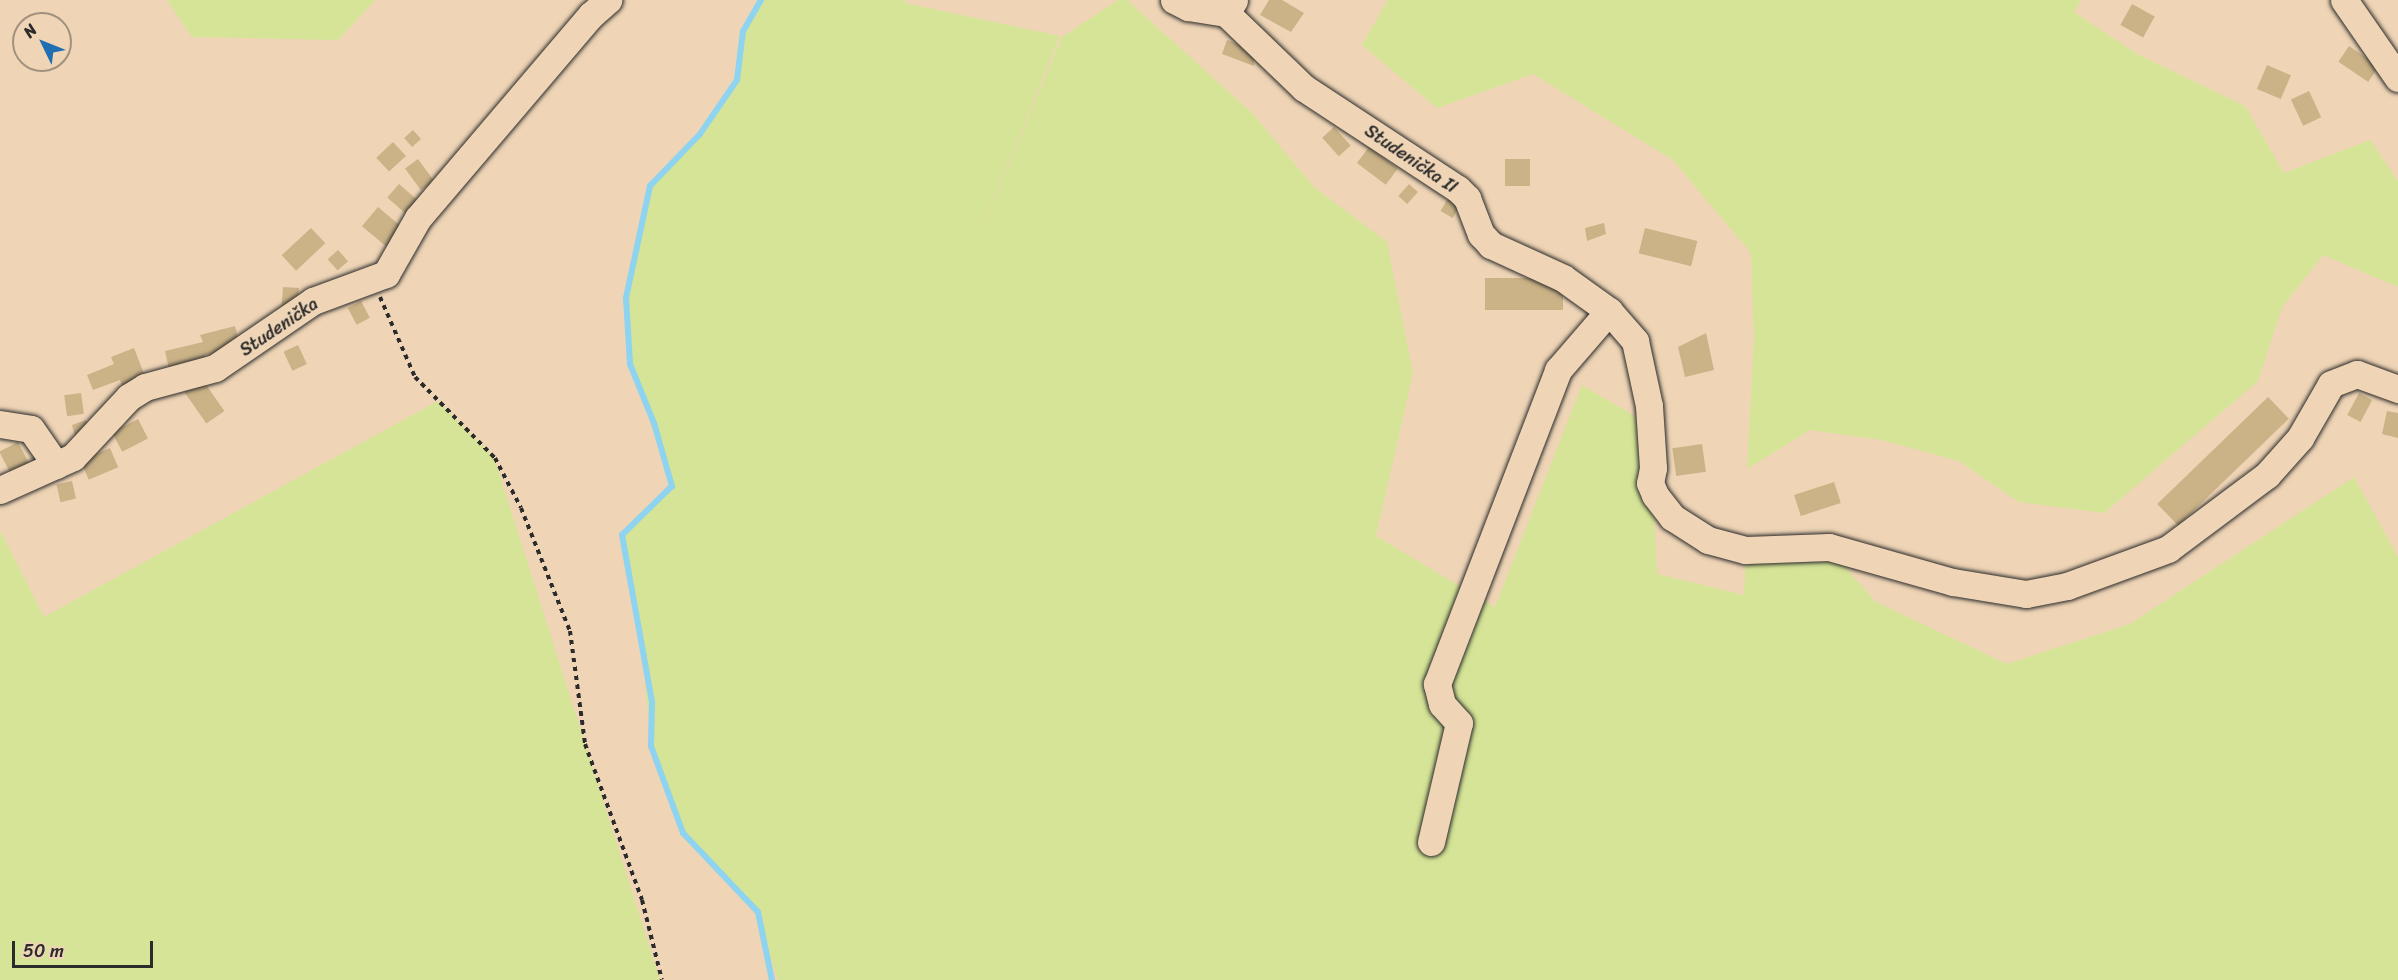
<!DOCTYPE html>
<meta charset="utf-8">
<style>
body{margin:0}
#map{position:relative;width:2398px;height:980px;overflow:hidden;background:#efd5b6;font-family:Sriracha,sans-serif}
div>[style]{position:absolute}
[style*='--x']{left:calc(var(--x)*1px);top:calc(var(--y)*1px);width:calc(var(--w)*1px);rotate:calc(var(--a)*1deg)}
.green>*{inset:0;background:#d5e497}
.stream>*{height:6px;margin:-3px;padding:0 3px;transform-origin:3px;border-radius:3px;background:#8ed3f0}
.building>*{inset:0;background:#cbb387;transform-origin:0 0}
.path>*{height:4px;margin-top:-2px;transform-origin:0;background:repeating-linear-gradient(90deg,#2b2b2b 0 4.5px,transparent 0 9px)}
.roads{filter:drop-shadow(0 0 2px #2b2b2b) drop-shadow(0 0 2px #2b2b2b)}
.minor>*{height:27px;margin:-13.5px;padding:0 13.5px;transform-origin:13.5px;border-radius:13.5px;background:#efd5b6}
span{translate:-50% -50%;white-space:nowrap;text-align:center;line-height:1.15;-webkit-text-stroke:4.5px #efd5b6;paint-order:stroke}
.street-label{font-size:18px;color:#2b2b2b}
.north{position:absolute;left:12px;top:12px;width:60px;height:60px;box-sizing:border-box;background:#efd5b6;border:2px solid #a1917e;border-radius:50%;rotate:313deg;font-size:16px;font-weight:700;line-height:24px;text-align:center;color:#2b2b2b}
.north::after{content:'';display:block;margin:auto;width:21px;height:27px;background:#1f6fb2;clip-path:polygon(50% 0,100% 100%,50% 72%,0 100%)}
.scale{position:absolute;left:12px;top:941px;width:141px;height:27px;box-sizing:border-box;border:3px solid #2b2b2b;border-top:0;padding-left:8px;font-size:18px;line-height:21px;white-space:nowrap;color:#2b2b2b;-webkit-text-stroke:4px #efd5b6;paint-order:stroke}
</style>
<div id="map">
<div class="green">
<i style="clip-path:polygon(167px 0,375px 0,338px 40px,192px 37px)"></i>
<i style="clip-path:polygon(761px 0,905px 0,905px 3px,1060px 36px,966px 266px,1062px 37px,1118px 0,1127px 0,1252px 113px,1314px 187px,1387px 242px,1413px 373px,1376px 536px,1495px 607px,1582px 385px,1650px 425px,1657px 574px,1744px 595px,1746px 550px,1827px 547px,1876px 602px,2007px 664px,2130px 624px,2354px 477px,2398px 557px,2398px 980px,778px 980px,755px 910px,687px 838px,651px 746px,640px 624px,623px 538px,672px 486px,630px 364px,626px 298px,650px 186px,693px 141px,737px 80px,743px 31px)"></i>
<i style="clip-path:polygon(1388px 0,2081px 0,2074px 12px,2137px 54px,2245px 106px,2284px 173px,2370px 140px,2398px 181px,2398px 287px,2323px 255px,2282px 307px,2258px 381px,2104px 513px,2019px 502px,1959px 461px,1882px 440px,1810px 430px,1747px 469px,1754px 338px,1751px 253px,1673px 160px,1533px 74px,1437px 108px,1362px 45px)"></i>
<i style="clip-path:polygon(438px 401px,494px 457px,660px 980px,0 980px,0 530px,44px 617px)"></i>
</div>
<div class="stream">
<i style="--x:761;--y:0;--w:36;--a:120"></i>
<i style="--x:743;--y:31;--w:49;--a:97"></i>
<i style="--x:737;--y:80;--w:65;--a:124.4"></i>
<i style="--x:700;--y:134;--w:72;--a:133.9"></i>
<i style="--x:650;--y:186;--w:115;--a:102.1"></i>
<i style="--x:626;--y:298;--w:66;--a:86.5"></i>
<i style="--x:630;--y:364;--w:64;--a:67.9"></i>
<i style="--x:654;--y:423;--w:66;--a:74.1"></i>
<i style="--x:672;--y:486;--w:70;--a:135.6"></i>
<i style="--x:622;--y:535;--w:170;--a:79.8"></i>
<i style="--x:652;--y:702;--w:44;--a:91.3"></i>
<i style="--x:651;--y:746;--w:93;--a:69.8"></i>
<i style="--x:683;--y:833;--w:109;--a:46.5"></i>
<i style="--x:758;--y:912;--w:69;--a:78.4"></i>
</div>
<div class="building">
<i style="clip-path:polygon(1269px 0,1282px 0,1304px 13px,1291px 32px,1260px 15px)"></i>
<i style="left:2132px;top:4px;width:26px;height:24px;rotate:29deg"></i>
<i style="clip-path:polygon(1227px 40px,1254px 50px,1254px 66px,1222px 54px)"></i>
<i style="left:2349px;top:46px;width:36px;height:19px;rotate:34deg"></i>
<i style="left:2267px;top:65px;width:26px;height:26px;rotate:23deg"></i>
<i style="left:2309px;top:91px;width:29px;height:20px;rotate:65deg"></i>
<i style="left:1334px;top:127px;width:25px;height:16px;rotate:48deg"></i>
<i style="left:413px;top:130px;width:12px;height:12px;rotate:48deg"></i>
<i style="left:393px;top:142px;width:19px;height:23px;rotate:47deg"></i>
<i style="left:1369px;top:147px;width:36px;height:20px;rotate:37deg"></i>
<i style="left:418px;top:159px;width:27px;height:16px;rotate:54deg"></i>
<i style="left:1505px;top:159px;width:25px;height:27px"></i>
<i style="left:399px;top:184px;width:30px;height:18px;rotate:41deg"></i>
<i style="left:1409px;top:184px;width:12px;height:16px;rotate:42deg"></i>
<i style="left:1448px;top:198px;width:14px;height:15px;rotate:30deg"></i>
<i style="left:378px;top:207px;width:33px;height:25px;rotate:40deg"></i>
<i style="clip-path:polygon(1604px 223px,1606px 234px,1587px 241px,1585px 228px)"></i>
<i style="left:311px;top:228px;width:21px;height:40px;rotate:47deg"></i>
<i style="left:1645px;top:228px;width:54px;height:26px;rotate:14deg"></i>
<i style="left:338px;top:250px;width:15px;height:14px;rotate:48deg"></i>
<i style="left:1485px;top:278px;width:78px;height:32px"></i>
<i style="left:283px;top:287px;width:16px;height:19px;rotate:4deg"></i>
<i style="left:361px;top:301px;width:19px;height:15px;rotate:62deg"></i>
<i style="clip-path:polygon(235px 326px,240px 346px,205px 355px,204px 361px,169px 369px,165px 351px,203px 342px,200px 335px)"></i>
<i style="clip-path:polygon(1706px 333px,1714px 370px,1685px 377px,1678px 347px)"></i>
<i style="left:298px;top:345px;width:21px;height:16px;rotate:65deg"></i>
<i style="clip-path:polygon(134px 348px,148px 384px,125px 393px,120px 380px,93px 390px,87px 375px,114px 364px,111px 357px)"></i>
<i style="left:202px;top:379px;width:39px;height:22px;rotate:55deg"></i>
<i style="left:81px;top:393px;width:21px;height:17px;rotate:82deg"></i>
<i style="left:2359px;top:393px;width:15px;height:25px;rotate:28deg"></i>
<i style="left:2268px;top:397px;width:30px;height:154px;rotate:46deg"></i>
<i style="clip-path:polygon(2387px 411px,2398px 413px,2398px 438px,2382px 434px)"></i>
<i style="left:138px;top:419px;width:22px;height:29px;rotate:63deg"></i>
<i style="clip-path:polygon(86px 420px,90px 435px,77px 443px,72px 425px)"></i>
<i style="left:18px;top:442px;width:28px;height:21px;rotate:63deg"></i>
<i style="left:1702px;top:444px;width:28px;height:30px;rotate:82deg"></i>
<i style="left:110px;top:448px;width:21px;height:32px;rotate:67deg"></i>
<i style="left:72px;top:481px;width:18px;height:16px;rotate:77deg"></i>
<i style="left:1834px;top:482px;width:22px;height:42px;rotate:72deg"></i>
</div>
<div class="path">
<i style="--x:380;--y:297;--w:87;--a:66.4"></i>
<i style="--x:415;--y:377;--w:114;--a:45.4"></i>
<i style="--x:495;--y:458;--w:56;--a:62.5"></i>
<i style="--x:521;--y:508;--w:132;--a:68.3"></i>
<i style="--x:570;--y:631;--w:114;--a:82.4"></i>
<i style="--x:585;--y:744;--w:166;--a:69.9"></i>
<i style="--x:642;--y:900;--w:82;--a:76"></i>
</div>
<div class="roads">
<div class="minor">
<i style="--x:1174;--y:0;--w:16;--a:27"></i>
<i style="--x:1188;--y:7;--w:38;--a:9"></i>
<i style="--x:1226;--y:13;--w:15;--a:-58"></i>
<i style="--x:2344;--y:0;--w:95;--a:55.3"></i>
<i style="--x:1226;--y:13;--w:108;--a:43.9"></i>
<i style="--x:1304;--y:88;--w:184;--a:33.3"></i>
<i style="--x:1458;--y:189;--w:13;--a:45"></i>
<i style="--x:1467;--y:198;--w:39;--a:69"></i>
<i style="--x:1481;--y:234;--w:15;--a:48"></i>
<i style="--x:1491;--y:245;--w:79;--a:24.6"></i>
<i style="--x:1563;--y:278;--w:57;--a:35.7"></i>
<i style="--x:1609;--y:311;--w:40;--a:49"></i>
<i style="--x:1635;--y:341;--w:66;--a:77.8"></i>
<i style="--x:1649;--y:406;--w:62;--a:86.3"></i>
<i style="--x:1653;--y:468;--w:15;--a:101"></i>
<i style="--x:1650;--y:483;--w:13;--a:67"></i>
<i style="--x:1655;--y:495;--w:28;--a:52"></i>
<i style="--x:1672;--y:517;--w:43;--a:32.6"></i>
<i style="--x:1708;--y:540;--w:39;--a:15"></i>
<i style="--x:1746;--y:550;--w:83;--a:-2.1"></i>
<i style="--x:1829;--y:547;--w:129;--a:15.8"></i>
<i style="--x:1953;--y:582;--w:74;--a:9.3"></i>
<i style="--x:2026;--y:594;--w:42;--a:-11"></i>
<i style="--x:2067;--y:586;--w:108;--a:-20.1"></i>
<i style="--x:2168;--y:549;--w:124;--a:-36.8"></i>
<i style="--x:2267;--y:475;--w:50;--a:-48.3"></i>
<i style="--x:2300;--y:438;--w:62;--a:-60.1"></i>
<i style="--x:2331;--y:384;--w:28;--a:-21"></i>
<i style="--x:2357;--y:374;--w:44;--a:20.1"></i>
<i style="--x:0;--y:424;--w:31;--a:9"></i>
<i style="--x:31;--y:429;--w:44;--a:55.2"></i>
<i style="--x:0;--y:490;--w:80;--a:-24.3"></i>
<i style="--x:73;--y:457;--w:82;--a:-47"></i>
<i style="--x:129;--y:397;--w:19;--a:-32"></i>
<i style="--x:145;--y:387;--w:73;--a:-15.2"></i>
<i style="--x:215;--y:368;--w:119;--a:-34.4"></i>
<i style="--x:313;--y:301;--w:78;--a:-20.3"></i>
<i style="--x:386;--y:274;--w:64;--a:-60.3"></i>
<i style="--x:418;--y:218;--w:267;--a:-49.6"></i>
<i style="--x:591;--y:15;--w:23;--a:-41"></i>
<i style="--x:1431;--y:842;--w:122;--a:-76.8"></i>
<i style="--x:1459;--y:723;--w:25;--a:-132"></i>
<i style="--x:1442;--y:704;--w:21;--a:-104"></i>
<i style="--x:1437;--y:684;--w:337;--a:-68.9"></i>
<i style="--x:1558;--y:370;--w:78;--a:-49.2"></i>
</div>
</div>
<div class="street-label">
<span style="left:1411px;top:159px;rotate:34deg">Studenička II</span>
<span style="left:279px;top:327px;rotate:-34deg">Studenička</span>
</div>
<div class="north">N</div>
<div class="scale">50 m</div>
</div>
